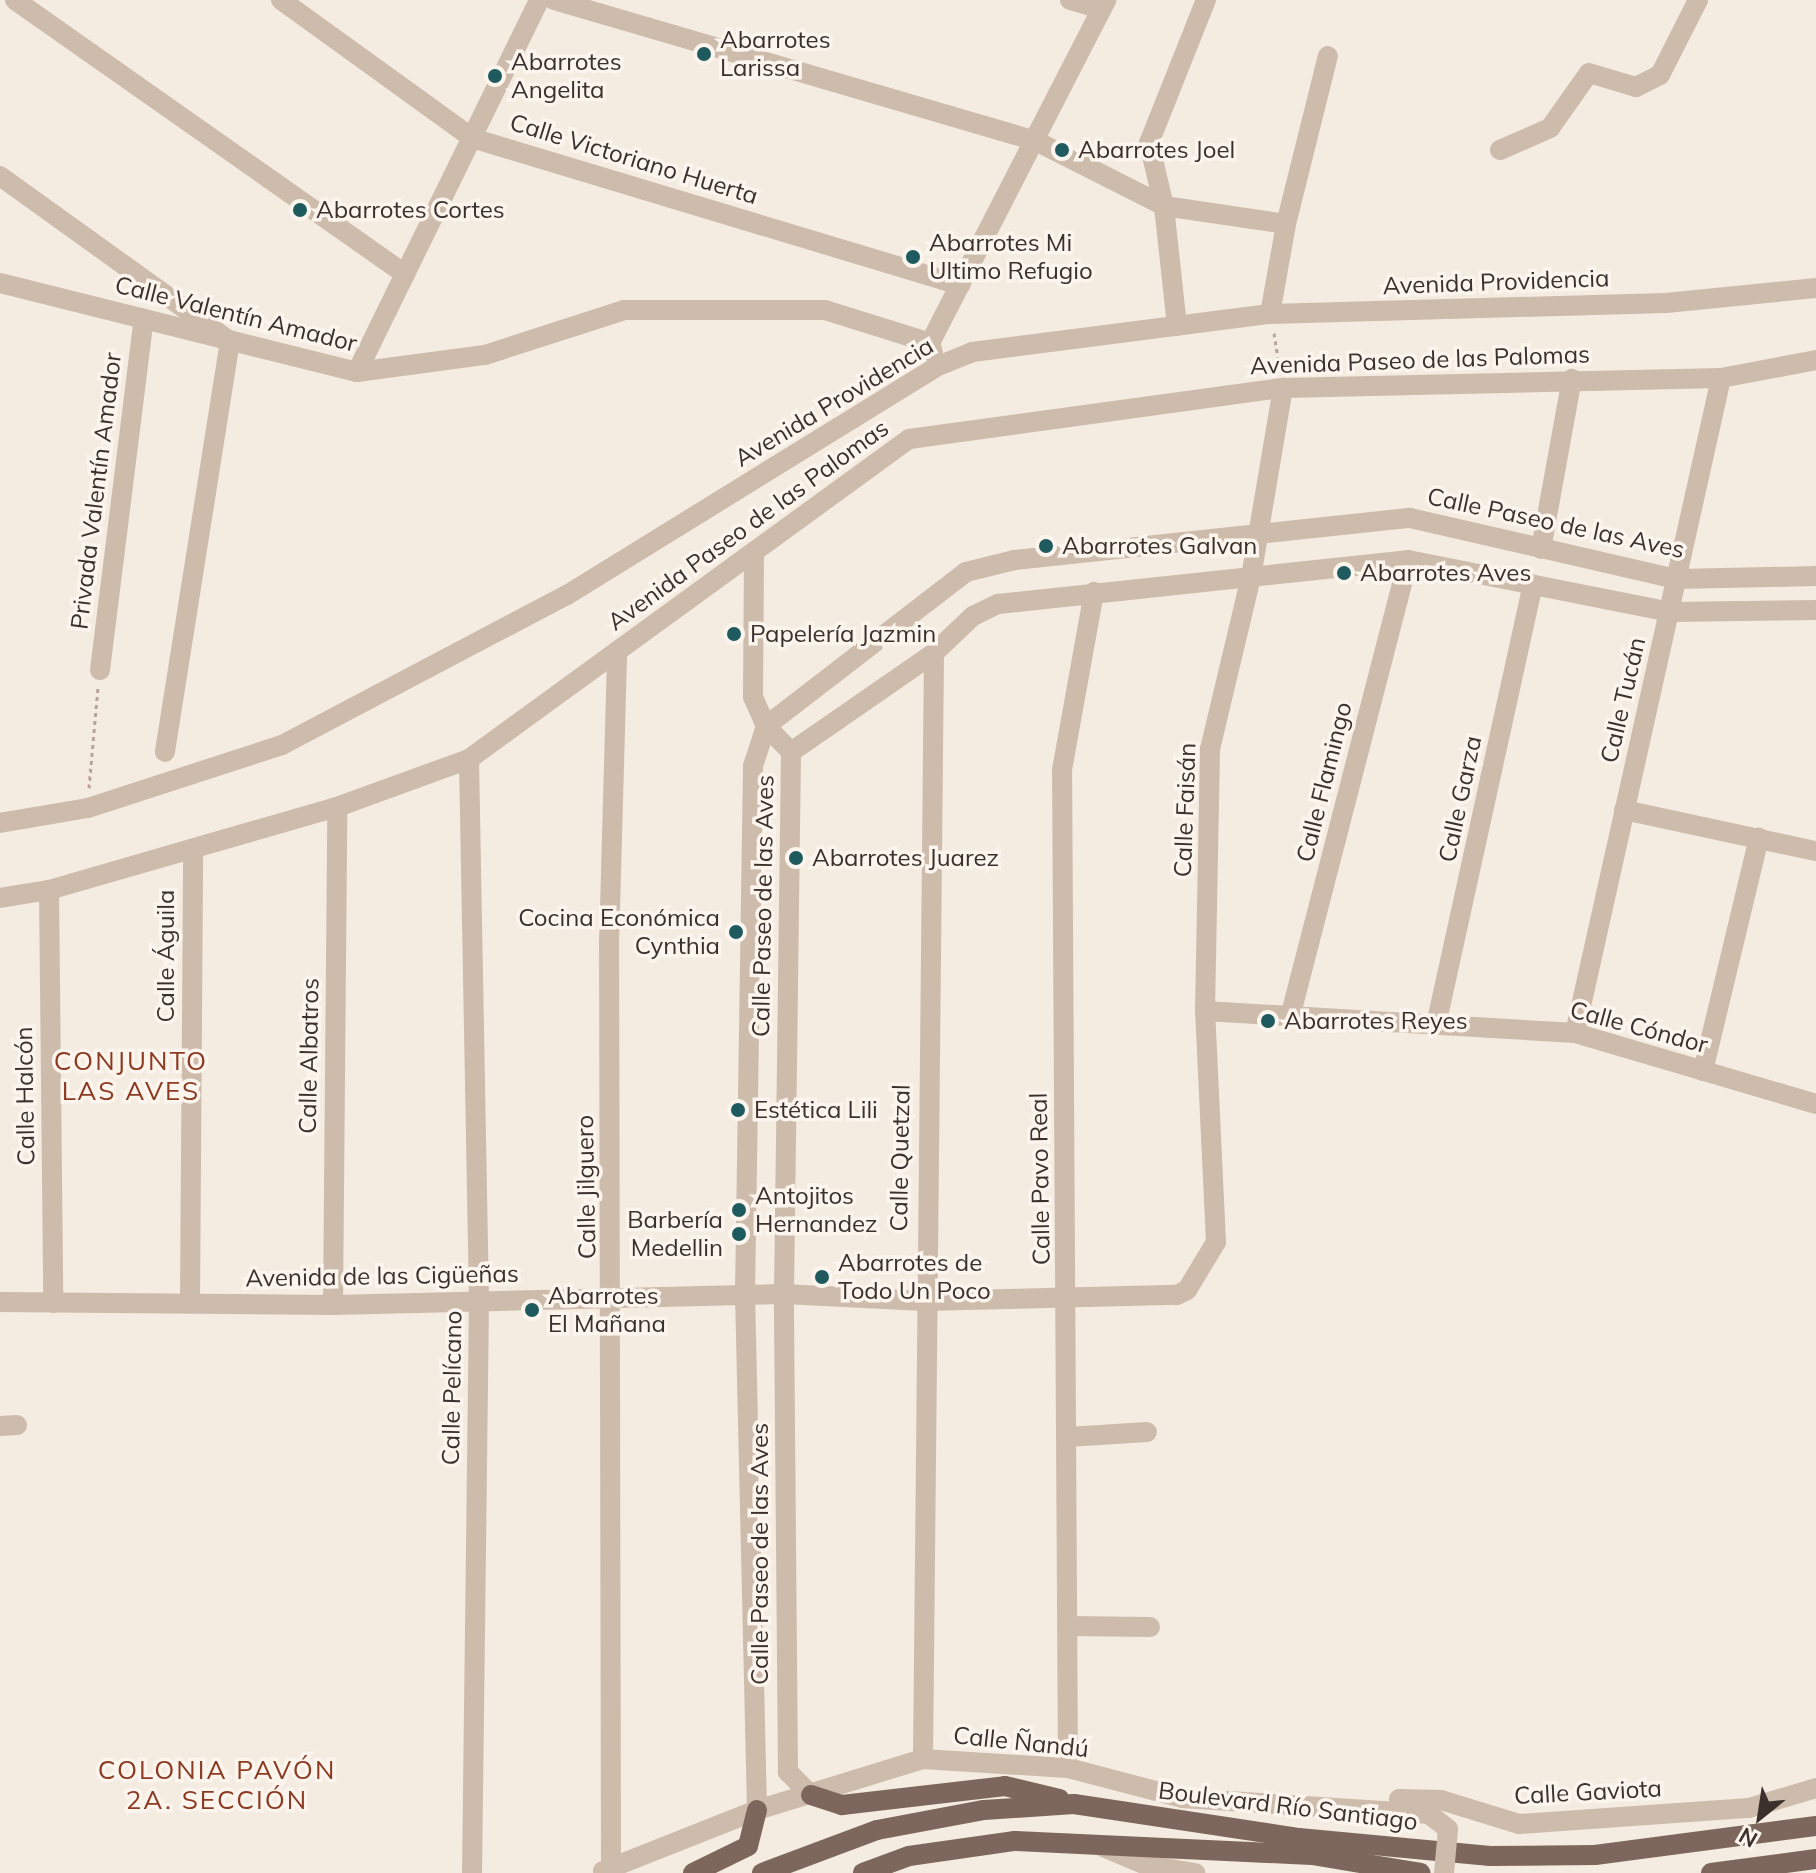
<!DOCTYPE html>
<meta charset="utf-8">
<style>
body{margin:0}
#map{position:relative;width:1816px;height:1873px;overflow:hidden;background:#f4ebe1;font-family:Mulish,sans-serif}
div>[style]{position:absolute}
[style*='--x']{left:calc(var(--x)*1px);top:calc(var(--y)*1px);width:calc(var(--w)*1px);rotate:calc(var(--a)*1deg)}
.path>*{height:3px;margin-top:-1.5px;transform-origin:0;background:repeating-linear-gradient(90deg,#b9a596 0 4px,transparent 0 8px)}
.minor>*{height:20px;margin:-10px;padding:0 10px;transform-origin:10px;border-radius:10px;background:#cdbbac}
.major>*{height:20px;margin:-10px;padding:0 10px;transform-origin:10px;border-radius:10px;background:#7d675c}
.minor-bridge>*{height:20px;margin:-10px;padding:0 10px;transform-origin:10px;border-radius:10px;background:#cdbbac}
.dots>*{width:22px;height:22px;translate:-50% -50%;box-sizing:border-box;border:4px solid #fbf5ee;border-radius:50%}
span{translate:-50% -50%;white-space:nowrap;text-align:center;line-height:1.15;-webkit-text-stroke:7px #fbf5ee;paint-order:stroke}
.poi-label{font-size:24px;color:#3b302b}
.left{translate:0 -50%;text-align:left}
.right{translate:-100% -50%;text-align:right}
.street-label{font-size:24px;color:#3b302b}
.neighbourhood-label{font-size:26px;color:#8c3b22;letter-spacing:2px}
.north{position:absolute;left:1720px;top:1777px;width:80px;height:80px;-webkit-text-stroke:6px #fbf5ee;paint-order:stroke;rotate:210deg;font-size:22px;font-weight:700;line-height:32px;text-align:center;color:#3b302b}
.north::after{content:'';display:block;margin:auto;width:28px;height:36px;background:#3b302b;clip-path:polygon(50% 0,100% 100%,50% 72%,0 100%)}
</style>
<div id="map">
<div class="path">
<i style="--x:1274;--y:333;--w:36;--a:81"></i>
<i style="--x:89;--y:788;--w:100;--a:-84.9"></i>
</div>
<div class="minor">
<i style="--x:15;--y:0;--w:477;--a:35.1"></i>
<i style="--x:281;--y:0;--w:236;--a:35.8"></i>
<i style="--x:472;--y:138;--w:510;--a:16.76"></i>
<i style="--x:554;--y:0;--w:502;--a:16.31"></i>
<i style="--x:1036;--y:141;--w:144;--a:26.9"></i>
<i style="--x:1164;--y:206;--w:123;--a:8.4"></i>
<i style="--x:1070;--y:0;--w:33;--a:16"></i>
<i style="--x:1500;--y:150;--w:55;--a:-23.7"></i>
<i style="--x:1550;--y:128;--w:67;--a:-54.7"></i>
<i style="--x:1589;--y:73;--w:49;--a:16.6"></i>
<i style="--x:1636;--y:87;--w:27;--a:-27"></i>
<i style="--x:1660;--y:75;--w:84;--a:-63.1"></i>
<i style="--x:0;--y:176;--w:283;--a:35.7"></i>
<i style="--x:230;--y:341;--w:416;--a:99"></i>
<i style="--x:0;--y:283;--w:368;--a:14"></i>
<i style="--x:357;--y:372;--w:129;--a:-7.6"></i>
<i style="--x:485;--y:355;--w:146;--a:-17.9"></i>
<i style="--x:624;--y:310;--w:201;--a:0"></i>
<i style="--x:825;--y:310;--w:110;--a:17.4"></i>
<i style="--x:1270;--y:314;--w:91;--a:-79.9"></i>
<i style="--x:1286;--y:224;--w:173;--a:-76"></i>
<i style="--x:1177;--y:326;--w:121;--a:-96.2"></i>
<i style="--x:1164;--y:206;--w:65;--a:-103.4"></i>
<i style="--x:1149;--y:143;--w:154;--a:-68.3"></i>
<i style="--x:933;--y:353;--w:10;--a:-107"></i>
<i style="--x:930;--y:343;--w:386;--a:-62.8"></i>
<i style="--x:357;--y:372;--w:414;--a:-63.9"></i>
<i style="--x:1541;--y:549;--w:173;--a:-79.7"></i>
<i style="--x:754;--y:552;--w:145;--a:90.4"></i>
<i style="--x:753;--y:697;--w:32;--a:66"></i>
<i style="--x:766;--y:726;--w:36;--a:46"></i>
<i style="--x:100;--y:670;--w:354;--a:-82.9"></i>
<i style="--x:469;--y:759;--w:543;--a:88.94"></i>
<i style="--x:479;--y:1302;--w:571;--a:90.7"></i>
<i style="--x:1624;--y:810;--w:196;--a:12.1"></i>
<i style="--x:0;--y:823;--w:89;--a:-9.7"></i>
<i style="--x:88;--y:808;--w:204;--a:-18"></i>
<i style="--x:282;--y:745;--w:322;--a:-27.8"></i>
<i style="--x:567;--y:595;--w:436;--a:-31.7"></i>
<i style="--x:938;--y:366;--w:37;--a:-22"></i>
<i style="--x:972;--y:352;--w:300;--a:-7.3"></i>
<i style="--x:1270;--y:314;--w:396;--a:-1.6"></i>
<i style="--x:1666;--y:303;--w:151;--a:-5.7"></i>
<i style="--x:49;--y:890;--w:413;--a:89.4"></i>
<i style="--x:0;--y:898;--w:50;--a:-9.3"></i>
<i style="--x:49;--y:890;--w:300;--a:-16.1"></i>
<i style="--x:337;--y:807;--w:140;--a:-20"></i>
<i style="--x:469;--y:759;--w:544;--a:-36.03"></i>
<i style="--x:909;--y:439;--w:377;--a:-7.8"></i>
<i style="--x:1283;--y:388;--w:438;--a:-1.3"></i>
<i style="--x:1721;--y:378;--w:97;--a:-10.7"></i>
<i style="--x:1205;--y:1011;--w:371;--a:3.4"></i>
<i style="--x:1575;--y:1033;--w:251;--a:16.4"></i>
<i style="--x:1290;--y:1017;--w:472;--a:-75.5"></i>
<i style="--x:1436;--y:1025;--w:451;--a:-77.6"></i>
<i style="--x:1575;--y:1033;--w:671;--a:-77.43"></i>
<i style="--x:1703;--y:1071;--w:240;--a:-76.5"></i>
<i style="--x:0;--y:1302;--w:333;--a:0.5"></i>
<i style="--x:333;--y:1305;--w:451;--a:-1.4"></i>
<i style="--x:784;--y:1294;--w:140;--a:2.9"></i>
<i style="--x:924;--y:1301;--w:253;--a:-1.4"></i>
<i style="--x:1177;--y:1295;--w:11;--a:-27"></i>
<i style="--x:1187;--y:1290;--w:56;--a:-58.9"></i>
<i style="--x:1216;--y:1242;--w:231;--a:-92.7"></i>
<i style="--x:1205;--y:1011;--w:262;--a:-88.9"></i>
<i style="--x:1210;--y:749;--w:177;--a:-76.6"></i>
<i style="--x:1251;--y:577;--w:192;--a:-80.4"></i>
<i style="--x:190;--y:1303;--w:454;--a:-89.6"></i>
<i style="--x:333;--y:1305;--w:498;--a:-89.5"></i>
<i style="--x:0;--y:1426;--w:17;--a:-3"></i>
<i style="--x:1068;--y:1437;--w:79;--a:-3.6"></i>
<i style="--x:1070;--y:1626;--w:80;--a:0.7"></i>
<i style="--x:923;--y:1759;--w:1106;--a:-89.43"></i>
<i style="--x:1068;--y:1768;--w:998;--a:-90.34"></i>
<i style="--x:1062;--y:770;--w:181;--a:-79.8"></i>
<i style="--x:811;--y:1795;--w:33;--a:-135"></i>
<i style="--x:788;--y:1772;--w:478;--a:-90.5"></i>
<i style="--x:784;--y:1294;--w:542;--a:-89.26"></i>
<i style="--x:791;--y:752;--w:174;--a:-34.7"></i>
<i style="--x:934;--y:653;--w:54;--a:-43.5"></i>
<i style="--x:973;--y:616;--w:28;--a:-26"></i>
<i style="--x:998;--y:604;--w:412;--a:-6.1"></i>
<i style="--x:1408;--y:560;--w:267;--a:11.2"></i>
<i style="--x:1670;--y:612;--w:146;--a:-0.8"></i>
<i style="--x:1399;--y:1799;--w:42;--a:1.4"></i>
<i style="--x:1441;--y:1800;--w:82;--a:17.1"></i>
<i style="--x:1519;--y:1824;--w:231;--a:-4"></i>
<i style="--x:1749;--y:1808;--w:70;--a:-16.6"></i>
<i style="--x:757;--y:1810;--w:516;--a:-91.33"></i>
<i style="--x:745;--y:1294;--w:528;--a:-89.13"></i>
<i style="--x:753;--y:766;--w:42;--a:-72"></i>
<i style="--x:766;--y:726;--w:252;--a:-37.6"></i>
<i style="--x:966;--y:572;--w:50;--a:-13.8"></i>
<i style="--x:1015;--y:560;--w:397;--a:-6.1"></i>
<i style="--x:1410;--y:518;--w:274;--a:12.9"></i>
<i style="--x:1677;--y:579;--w:139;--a:-1.2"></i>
<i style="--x:1101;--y:1846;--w:49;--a:22.9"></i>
<i style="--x:1146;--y:1865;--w:50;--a:9.3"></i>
<i style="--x:611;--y:1867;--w:923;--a:-90.12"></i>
<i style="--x:609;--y:944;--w:293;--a:-88.4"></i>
<i style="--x:603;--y:1871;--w:166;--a:-21.6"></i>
<i style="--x:757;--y:1810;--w:174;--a:-17.1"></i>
<i style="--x:923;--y:1759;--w:145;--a:3.6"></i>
<i style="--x:1068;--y:1768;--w:118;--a:14.7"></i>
<i style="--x:1182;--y:1798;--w:248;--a:3.7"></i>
<i style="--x:1429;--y:1814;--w:24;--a:38"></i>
</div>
<div class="major">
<i style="--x:811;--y:1795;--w:33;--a:18"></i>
<i style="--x:842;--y:1805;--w:164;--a:-6.6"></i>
<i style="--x:1005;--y:1786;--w:56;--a:13.5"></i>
<i style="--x:693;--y:1873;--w:61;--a:-26.1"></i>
<i style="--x:748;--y:1846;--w:37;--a:-76"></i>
<i style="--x:762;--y:1873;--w:123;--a:-20.5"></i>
<i style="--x:877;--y:1830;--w:109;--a:-10.6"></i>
<i style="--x:984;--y:1810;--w:90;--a:-3.8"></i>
<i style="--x:1074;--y:1804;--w:228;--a:8.6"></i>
<i style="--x:1299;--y:1838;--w:192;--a:5.4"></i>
<i style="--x:1490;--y:1856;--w:105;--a:-0.5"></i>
<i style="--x:1595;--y:1855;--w:223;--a:-7.5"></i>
<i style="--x:863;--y:1873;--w:49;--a:-20.3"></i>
<i style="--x:909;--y:1856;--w:107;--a:-8.1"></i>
<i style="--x:1015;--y:1841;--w:297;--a:2.7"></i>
<i style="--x:1312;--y:1855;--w:110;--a:9.4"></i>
<i style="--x:1711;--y:1873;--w:106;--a:-7.6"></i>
</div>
<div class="minor-bridge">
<i style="--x:1444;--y:1873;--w:44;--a:-84.8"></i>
</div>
<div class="dots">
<i style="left:704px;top:54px;background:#1f5a5e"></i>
<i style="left:495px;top:76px;background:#1f5a5e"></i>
<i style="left:1062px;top:150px;background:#1f5a5e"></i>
<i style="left:300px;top:210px;background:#1f5a5e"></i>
<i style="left:913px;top:257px;background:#1f5a5e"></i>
<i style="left:1046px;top:546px;background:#1f5a5e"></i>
<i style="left:1344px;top:573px;background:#1f5a5e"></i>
<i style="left:734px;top:634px;background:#1f5a5e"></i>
<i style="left:796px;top:858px;background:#1f5a5e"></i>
<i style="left:736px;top:932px;background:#1f5a5e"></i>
<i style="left:1268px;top:1021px;background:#1f5a5e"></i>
<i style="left:738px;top:1110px;background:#1f5a5e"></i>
<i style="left:739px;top:1210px;background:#1f5a5e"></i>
<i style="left:739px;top:1234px;background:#1f5a5e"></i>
<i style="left:822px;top:1277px;background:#1f5a5e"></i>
<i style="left:532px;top:1310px;background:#1f5a5e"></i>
</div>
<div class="poi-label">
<span class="left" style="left:720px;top:54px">Abarrotes<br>Larissa</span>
<span class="left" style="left:511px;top:76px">Abarrotes<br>Angelita</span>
<span class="left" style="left:1078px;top:150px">Abarrotes Joel</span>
<span class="left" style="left:316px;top:210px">Abarrotes Cortes</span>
<span class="left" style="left:929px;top:257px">Abarrotes Mi<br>Ultimo Refugio</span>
<span class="left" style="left:1062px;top:546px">Abarrotes Galvan</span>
<span class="left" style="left:1360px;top:573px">Abarrotes Aves</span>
<span class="left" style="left:750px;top:634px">Papelería Jazmin</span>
<span class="left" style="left:812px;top:858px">Abarrotes Juarez</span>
<span class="right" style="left:720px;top:932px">Cocina Económica<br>Cynthia</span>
<span class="left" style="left:1284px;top:1021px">Abarrotes Reyes</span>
<span class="left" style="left:754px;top:1110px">Estética Lili</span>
<span class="left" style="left:755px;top:1210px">Antojitos<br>Hernandez</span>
<span class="right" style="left:723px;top:1234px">Barbería<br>Medellin</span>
<span class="left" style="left:838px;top:1277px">Abarrotes de<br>Todo Un Poco</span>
<span class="left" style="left:548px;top:1310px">Abarrotes<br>El Mañana</span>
</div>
<div class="street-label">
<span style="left:634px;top:159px;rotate:17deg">Calle Victoriano Huerta</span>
<span style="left:1496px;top:282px;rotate:-2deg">Avenida Providencia</span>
<span style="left:236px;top:314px;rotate:14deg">Calle Valentín Amador</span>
<span style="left:1420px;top:360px;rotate:-2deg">Avenida Paseo de las Palomas</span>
<span style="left:834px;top:402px;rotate:-31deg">Avenida Providencia</span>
<span style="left:96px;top:491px;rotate:-83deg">Privada Valentín Amador</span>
<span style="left:1556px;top:523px;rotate:12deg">Calle Paseo de las Aves</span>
<span style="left:748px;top:525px;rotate:-36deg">Avenida Paseo de las Palomas</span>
<span style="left:1623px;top:700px;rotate:-77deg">Calle Tucán</span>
<span style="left:1324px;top:782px;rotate:-76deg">Calle Flamingo</span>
<span style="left:1460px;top:799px;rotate:-78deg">Calle Garza</span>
<span style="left:1185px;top:810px;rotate:-88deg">Calle Faisán</span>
<span style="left:763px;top:906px;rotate:-89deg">Calle Paseo de las Aves</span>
<span style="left:166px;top:956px;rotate:-90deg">Calle Águila</span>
<span style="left:1639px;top:1027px;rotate:15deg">Calle Cóndor</span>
<span style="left:309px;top:1056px;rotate:-89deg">Calle Albatros</span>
<span style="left:25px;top:1096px;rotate:-91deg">Calle Halcón</span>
<span style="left:900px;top:1158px;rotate:-89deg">Calle Quetzal</span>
<span style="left:1040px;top:1179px;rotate:-91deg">Calle Pavo Real</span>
<span style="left:586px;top:1187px;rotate:-91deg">Calle Jilguero</span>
<span style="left:382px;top:1276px;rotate:-1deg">Avenida de las Cigüeñas</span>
<span style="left:452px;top:1388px;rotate:-89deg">Calle Pelícano</span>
<span style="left:760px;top:1554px;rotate:-90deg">Calle Paseo de las Aves</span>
<span style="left:1021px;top:1742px;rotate:6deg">Calle Ñandú</span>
<span style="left:1588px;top:1792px;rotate:-3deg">Calle Gaviota</span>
<span style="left:1288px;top:1806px;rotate:7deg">Boulevard Río Santiago</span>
</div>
<div class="neighbourhood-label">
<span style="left:131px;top:1076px">CONJUNTO<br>LAS AVES</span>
<span style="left:217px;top:1785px">COLONIA PAVÓN<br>2A. SECCIÓN</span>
</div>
<div class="north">N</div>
</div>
